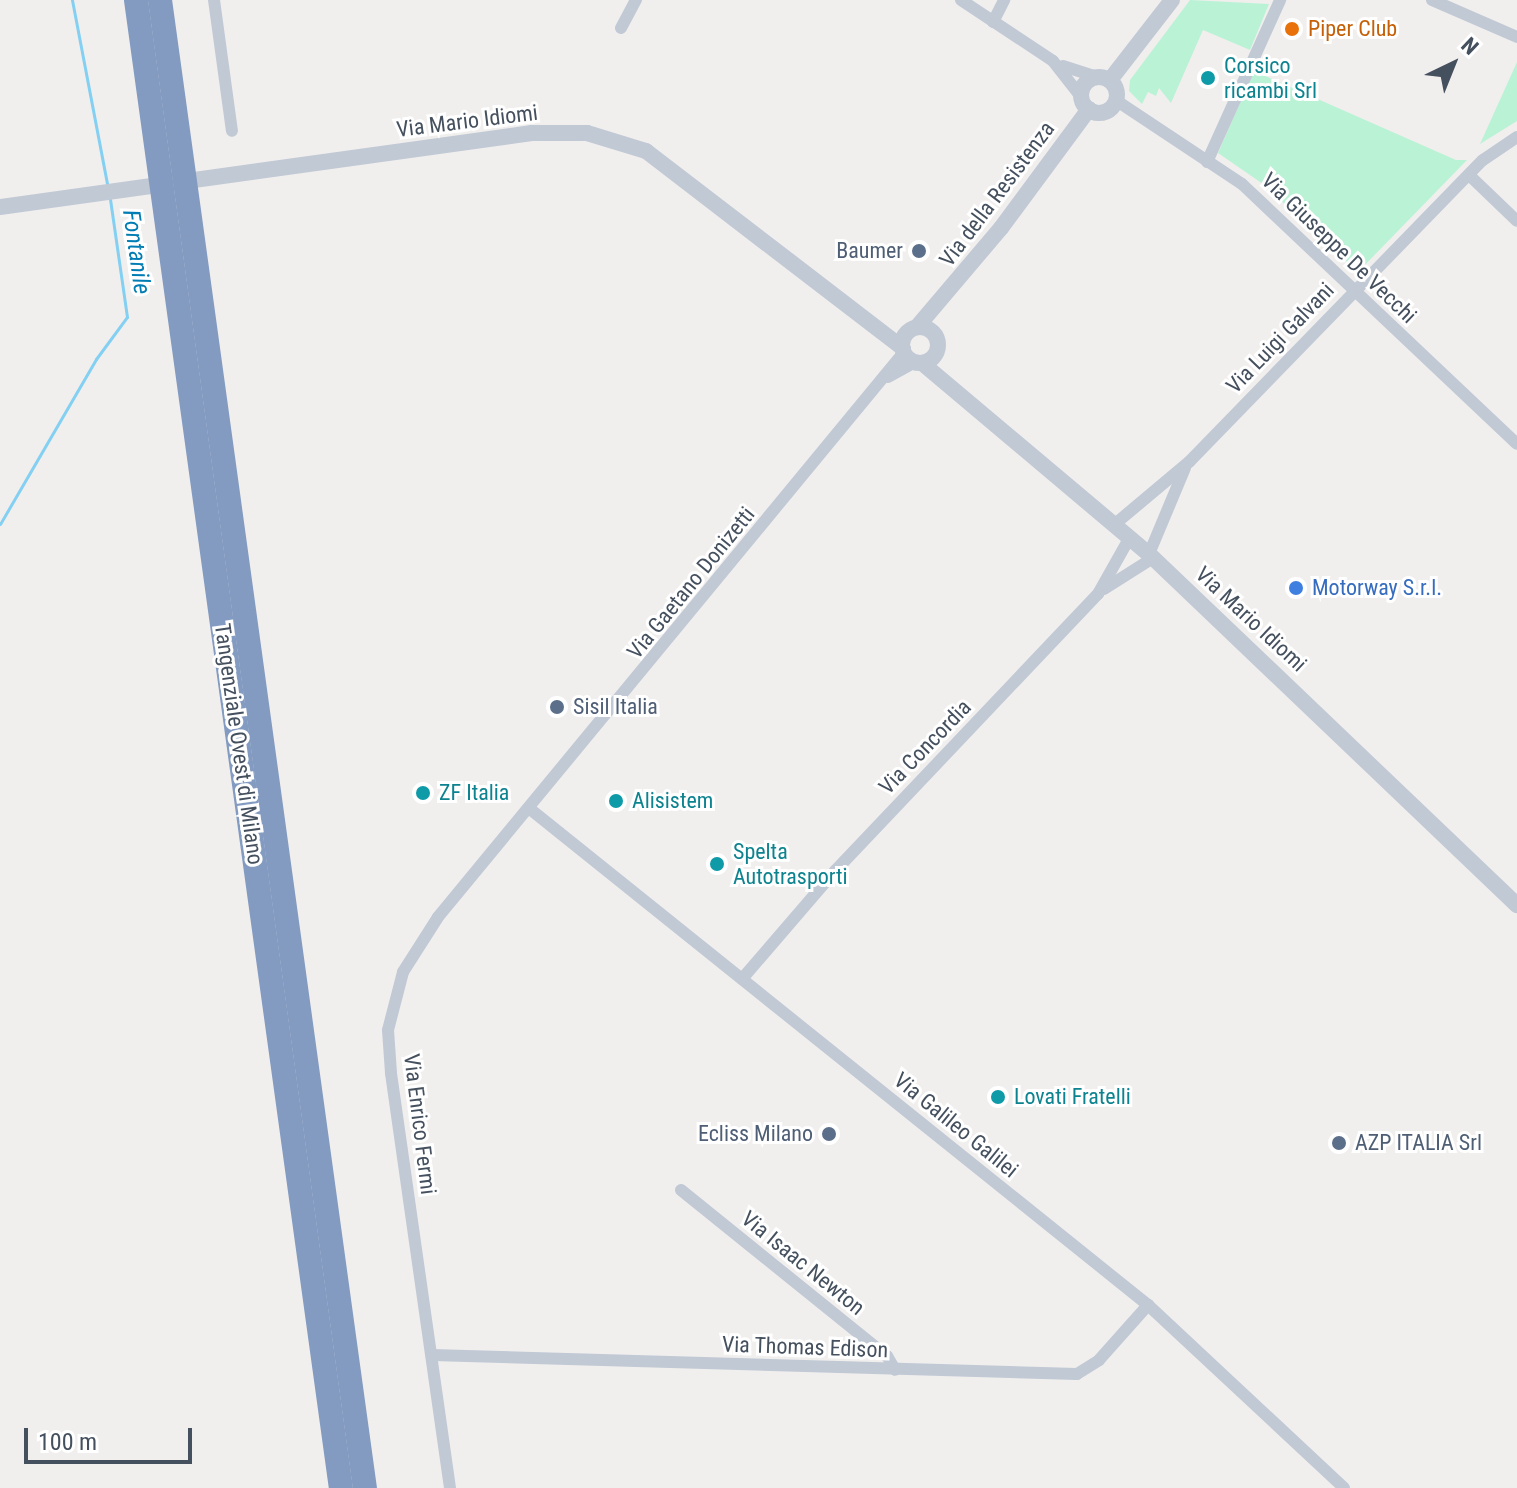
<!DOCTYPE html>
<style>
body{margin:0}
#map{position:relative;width:1517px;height:1488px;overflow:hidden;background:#f1efee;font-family:"Roboto Condensed",sans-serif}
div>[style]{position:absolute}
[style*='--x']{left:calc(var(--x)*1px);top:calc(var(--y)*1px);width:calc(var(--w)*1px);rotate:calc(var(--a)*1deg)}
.green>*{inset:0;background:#baf2d5}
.stream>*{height:3px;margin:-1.5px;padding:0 1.5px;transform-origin:1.5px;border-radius:1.5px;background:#84d0f2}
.minor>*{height:12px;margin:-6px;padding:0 6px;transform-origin:6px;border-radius:6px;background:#c1c9d5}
.tertiary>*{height:16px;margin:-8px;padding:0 8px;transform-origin:8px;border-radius:8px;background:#c1c9d5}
.tertiary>.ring{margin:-8px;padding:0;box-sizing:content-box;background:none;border:16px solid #c1c9d5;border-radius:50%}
.motorway>*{height:24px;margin:-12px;padding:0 12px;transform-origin:12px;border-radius:12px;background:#839bc1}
.dots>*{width:22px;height:22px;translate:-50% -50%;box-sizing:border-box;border:4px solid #fff;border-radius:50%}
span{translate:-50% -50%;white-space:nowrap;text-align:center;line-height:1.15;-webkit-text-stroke:6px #fff;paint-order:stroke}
.food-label{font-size:22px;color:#c56008}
.left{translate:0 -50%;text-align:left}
.culture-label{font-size:22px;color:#0d838f}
.street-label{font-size:22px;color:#45505e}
.service-label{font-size:22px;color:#4e5e75}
.right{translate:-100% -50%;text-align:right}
.shop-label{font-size:22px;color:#366cbe}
.water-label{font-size:24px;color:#027db4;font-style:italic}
.north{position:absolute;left:1413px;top:24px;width:80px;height:80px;-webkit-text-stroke:6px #fff;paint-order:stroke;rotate:43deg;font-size:22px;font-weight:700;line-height:32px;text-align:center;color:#45505e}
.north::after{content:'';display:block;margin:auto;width:28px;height:36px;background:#45505e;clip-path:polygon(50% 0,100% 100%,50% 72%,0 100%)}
.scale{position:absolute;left:24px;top:1428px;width:168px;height:36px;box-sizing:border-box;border:4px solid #45505e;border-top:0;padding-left:10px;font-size:24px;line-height:28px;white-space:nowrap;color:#45505e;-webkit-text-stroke:6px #fff;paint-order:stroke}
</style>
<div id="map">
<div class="green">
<i style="clip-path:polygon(1190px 0,1269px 4px,1250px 50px,1203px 30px,1171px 103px,1159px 88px,1156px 96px,1148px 92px,1142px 104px,1129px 91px,1130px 80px)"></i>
<i style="clip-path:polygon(1517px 62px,1517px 121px,1480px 144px)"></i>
<i style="clip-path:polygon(1254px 71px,1456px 160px,1467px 160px,1358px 272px,1263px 184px,1218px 153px)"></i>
</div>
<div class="stream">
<i style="--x:72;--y:0;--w:191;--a:79.2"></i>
<i style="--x:0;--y:524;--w:191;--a:-59.8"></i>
<i style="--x:96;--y:359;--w:52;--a:-53.6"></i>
<i style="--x:127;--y:317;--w:119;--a:-98.2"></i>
</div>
<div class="minor">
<i style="--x:214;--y:0;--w:132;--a:82.2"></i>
<i style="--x:961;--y:0;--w:110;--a:33.5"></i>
<i style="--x:1053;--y:61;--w:47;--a:51.9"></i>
<i style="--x:1432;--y:0;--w:93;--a:23.5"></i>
<i style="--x:993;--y:22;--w:25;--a:-63"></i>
<i style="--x:621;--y:28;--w:32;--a:-62"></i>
<i style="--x:1063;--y:66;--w:35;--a:18"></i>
<i style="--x:1117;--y:101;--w:150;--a:33.6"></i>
<i style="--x:1242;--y:184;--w:378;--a:43.4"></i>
<i style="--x:1207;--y:162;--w:178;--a:-65.7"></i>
<i style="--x:1469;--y:175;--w:66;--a:43.8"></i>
<i style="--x:888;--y:377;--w:31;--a:-29"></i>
<i style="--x:1115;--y:524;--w:97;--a:-40"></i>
<i style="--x:1189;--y:462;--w:421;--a:-45.8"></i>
<i style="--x:1483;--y:160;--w:41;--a:-34.1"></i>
<i style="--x:1149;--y:554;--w:93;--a:-67.3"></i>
<i style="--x:1104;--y:589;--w:58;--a:-32.3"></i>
<i style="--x:530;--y:809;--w:792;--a:38.75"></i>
<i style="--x:1148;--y:1305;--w:268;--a:43"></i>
<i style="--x:742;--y:979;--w:143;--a:-49.3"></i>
<i style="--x:835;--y:871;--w:382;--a:-46.5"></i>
<i style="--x:1098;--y:594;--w:65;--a:-60.7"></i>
<i style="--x:681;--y:1190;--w:265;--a:38.9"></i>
<i style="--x:887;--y:1356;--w:16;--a:60"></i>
<i style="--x:432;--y:1355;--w:645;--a:1.69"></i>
<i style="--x:1077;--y:1374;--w:26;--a:-32"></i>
<i style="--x:1099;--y:1360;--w:74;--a:-48.3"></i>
<i style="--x:450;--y:1488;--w:419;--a:-98.1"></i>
<i style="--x:391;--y:1073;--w:43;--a:-94"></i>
<i style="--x:388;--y:1030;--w:60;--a:-75.5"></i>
<i style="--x:403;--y:972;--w:65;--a:-57.5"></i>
<i style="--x:438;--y:917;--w:732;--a:-50.48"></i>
</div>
<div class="tertiary">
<i class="ring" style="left:1081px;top:77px;width:20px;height:20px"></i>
<i style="--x:1110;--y:80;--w:101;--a:-52.2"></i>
<i style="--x:0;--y:207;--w:537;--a:-7.92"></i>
<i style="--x:532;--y:133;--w:55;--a:0"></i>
<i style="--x:587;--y:133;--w:62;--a:17"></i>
<i style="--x:646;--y:151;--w:324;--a:37.5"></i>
<i style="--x:917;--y:327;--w:130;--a:-49.7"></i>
<i style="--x:1001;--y:228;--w:148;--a:-53.5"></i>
<i class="ring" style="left:902px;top:327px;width:20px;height:20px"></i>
<i style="--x:922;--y:363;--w:297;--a:40.1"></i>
<i style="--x:1149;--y:554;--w:509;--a:43.65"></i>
</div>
<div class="motorway">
<i style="--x:136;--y:0;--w:1502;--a:82.16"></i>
<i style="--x:160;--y:0;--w:1502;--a:82.16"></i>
</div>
<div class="dots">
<i style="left:1292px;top:29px;background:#e8710a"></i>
<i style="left:1208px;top:78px;background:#0f9aa8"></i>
<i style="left:919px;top:251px;background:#5c6f8a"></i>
<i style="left:1296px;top:588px;background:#3f7fe0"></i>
<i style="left:557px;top:707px;background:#5c6f8a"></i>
<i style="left:423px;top:793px;background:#0f9aa8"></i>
<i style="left:616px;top:801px;background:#0f9aa8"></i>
<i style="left:717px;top:864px;background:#0f9aa8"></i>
<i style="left:998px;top:1097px;background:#0f9aa8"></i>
<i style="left:829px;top:1134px;background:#5c6f8a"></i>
<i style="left:1339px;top:1143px;background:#5c6f8a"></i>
</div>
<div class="food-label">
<span class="left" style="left:1308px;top:29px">Piper Club</span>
</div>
<div class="culture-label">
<span class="left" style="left:1224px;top:78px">Corsico<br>ricambi Srl</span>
<span class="left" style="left:439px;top:793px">ZF Italia</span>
<span class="left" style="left:632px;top:801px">Alisistem</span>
<span class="left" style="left:733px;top:864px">Spelta<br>Autotrasporti</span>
<span class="left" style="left:1014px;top:1097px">Lovati Fratelli</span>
</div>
<div class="street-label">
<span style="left:467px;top:121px;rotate:-7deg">Via Mario Idiomi</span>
<span style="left:997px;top:194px;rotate:-53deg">Via della Resistenza</span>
<span style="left:1339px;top:248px;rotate:44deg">Via Giuseppe De Vecchi</span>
<span style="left:1280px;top:338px;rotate:-46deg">Via Luigi Galvani</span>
<span style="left:691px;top:583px;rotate:-51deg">Via Gaetano Donizetti</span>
<span style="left:1251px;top:619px;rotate:43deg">Via Mario Idiomi</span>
<span style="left:239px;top:744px;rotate:82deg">Tangenziale Ovest di Milano</span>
<span style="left:925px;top:747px;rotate:-46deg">Via Concordia</span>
<span style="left:420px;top:1124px;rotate:83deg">Via Enrico Fermi</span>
<span style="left:956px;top:1125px;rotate:39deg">Via Galileo Galilei</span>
<span style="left:803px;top:1263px;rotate:39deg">Via Isaac Newton</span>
<span style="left:805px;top:1347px;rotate:2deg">Via Thomas Edison</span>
</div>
<div class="service-label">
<span class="right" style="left:903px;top:251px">Baumer</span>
<span class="left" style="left:573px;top:707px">Sisil Italia</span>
<span class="right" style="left:813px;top:1134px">Ecliss Milano</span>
<span class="left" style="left:1355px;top:1143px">AZP ITALIA Srl</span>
</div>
<div class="shop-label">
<span class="left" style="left:1312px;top:588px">Motorway S.r.l.</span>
</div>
<div class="water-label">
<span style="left:136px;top:252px;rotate:82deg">Fontanile</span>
</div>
<div class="north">N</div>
<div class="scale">100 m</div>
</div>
